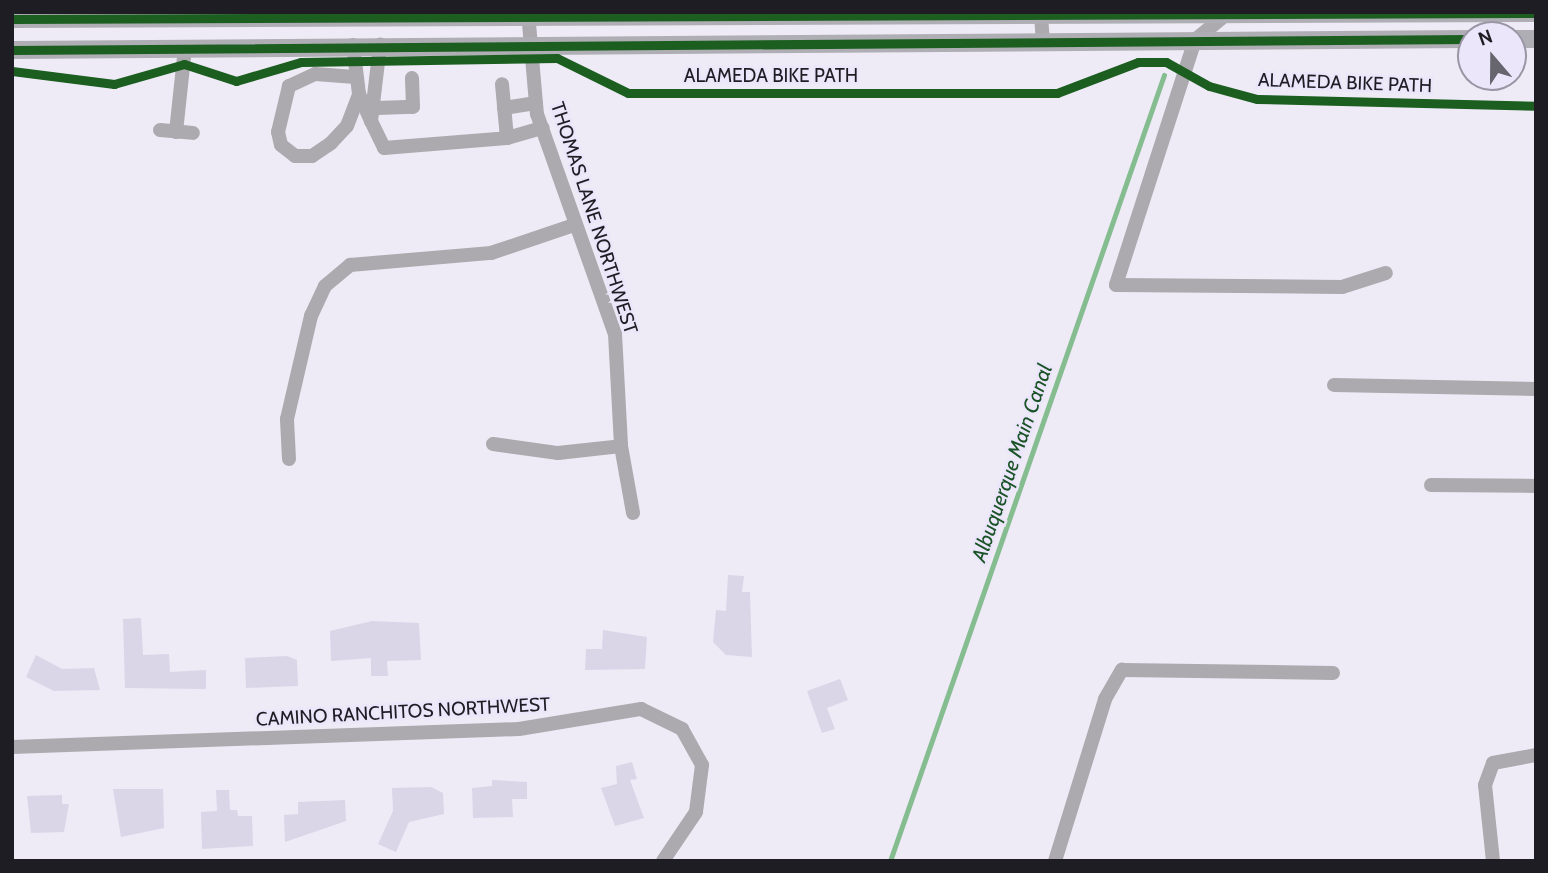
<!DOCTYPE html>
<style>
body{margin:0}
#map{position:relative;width:1548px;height:873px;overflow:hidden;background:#eeebf6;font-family:Cabin,sans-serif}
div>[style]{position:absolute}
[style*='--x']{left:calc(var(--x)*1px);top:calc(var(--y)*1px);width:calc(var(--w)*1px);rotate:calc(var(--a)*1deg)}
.stream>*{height:4.5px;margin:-2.25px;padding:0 2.25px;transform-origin:2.25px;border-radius:2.25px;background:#85bd90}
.building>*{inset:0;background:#dbd5e8}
.minor>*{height:14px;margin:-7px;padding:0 7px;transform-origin:7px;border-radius:7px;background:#acaaaf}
.major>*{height:18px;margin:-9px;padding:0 9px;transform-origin:9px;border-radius:9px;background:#afaeb4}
.cycleway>*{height:9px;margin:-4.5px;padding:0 4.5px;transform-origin:4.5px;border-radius:4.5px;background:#1b5e20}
span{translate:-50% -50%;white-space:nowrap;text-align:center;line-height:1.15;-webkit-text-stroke:5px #ece6fb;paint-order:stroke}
.street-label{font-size:19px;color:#1f1d24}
.water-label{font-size:21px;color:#1a5326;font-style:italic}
.frame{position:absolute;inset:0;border:14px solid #1f1d24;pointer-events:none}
.north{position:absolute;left:1457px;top:21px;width:70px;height:70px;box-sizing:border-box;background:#ece6fb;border:2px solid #9a96a5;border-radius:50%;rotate:340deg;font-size:19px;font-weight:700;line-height:28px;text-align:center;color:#1f1d24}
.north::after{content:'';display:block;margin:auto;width:24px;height:32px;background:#67656e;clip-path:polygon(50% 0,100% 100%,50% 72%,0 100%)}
</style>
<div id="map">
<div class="stream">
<i style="--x:890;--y:861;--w:832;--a:-70.78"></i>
</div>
<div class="building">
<i style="clip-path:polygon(728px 575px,744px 576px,742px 592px,750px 592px,752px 657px,726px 655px,713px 642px,716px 610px,726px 611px)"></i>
<i style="clip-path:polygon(141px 618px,143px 655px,169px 654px,170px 672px,206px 670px,206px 689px,125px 688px,123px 619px)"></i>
<i style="clip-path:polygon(372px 621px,419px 623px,421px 660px,387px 661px,388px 676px,371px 676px,371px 658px,331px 661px,330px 631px)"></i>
<i style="clip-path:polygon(603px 630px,647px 637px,645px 669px,585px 670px,586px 649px,602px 649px)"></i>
<i style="clip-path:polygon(36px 655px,62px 669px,94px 668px,100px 690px,54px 691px,26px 677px)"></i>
<i style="clip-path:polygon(287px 656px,297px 660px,298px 686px,246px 688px,245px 658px)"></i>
<i style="clip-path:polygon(840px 679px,848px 700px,827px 708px,835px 729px,822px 733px,807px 691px)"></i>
<i style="clip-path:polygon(632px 762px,637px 779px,630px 780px,644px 818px,615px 826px,601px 788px,617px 784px,616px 766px)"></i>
<i style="clip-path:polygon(492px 780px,527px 782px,527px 799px,512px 799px,513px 817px,473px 818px,472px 788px,492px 786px)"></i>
<i style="clip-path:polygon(431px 787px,443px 793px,444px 814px,409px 822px,396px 852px,378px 844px,393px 811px,392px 788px)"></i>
<i style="clip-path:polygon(113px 789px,163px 789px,164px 828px,121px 837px)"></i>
<i style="clip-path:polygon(216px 790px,229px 790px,230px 810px,237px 810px,238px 816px,252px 816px,253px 846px,202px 849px,201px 812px,217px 811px)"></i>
<i style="clip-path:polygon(62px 795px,62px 804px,69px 804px,64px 832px,31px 833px,27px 796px)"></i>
<i style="clip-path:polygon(345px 800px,346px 821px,285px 842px,284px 815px,298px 814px,298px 802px)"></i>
</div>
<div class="minor">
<i style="--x:528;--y:12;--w:102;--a:85"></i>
<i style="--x:537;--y:114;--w:233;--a:70.5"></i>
<i style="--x:615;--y:334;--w:112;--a:86.9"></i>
<i style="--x:621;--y:446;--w:68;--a:79.8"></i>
<i style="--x:1229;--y:12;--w:44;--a:140.5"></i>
<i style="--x:1195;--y:40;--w:257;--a:107.9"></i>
<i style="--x:1116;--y:285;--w:226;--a:0.5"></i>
<i style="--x:1342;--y:287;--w:46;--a:-17.7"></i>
<i style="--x:1041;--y:15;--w:26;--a:86"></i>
<i style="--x:353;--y:45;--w:49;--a:83"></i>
<i style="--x:359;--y:94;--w:30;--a:66"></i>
<i style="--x:371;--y:121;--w:77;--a:-83.2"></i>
<i style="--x:355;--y:77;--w:40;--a:-175.7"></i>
<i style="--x:315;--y:74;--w:29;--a:155"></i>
<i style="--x:289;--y:86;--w:47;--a:103.4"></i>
<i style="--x:278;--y:132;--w:13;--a:77"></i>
<i style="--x:281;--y:145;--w:18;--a:38"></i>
<i style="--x:295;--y:156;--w:17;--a:0"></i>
<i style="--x:312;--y:156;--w:23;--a:-34"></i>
<i style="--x:331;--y:143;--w:23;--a:-47"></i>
<i style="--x:347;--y:126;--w:34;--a:-69"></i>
<i style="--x:377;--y:108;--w:36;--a:-2"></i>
<i style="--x:413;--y:107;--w:29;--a:-92"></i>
<i style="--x:504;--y:108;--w:32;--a:-9"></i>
<i style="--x:371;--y:121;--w:30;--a:64"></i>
<i style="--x:384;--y:148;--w:123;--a:-4.6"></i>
<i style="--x:507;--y:138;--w:54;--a:-95.3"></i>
<i style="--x:160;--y:130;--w:33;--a:5"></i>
<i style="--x:176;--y:132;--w:84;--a:-83.9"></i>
<i style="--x:507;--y:138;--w:37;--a:-16"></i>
<i style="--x:1334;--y:385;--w:202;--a:1.1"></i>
<i style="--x:493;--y:444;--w:66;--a:7.9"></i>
<i style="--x:558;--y:453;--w:63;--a:-6.3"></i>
<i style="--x:289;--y:459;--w:40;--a:-92.9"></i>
<i style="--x:287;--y:419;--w:106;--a:-76.9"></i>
<i style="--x:311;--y:316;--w:33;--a:-65"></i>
<i style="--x:325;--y:286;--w:33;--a:-40"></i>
<i style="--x:350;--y:265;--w:142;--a:-4.9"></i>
<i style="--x:491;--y:253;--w:88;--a:-18.6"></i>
<i style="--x:1431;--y:485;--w:105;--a:0.5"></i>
<i style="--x:12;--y:747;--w:507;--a:-2.03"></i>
<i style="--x:519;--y:729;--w:124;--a:-9.3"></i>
<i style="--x:641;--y:709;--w:46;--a:26"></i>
<i style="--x:682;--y:729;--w:41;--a:60.9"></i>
<i style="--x:702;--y:765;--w:47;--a:97.3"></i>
<i style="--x:696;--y:812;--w:59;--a:124"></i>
<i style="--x:1055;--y:861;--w:170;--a:-72.8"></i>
<i style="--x:1105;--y:699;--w:34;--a:-60"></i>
<i style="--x:1122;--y:670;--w:211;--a:0.8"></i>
<i style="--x:1493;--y:861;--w:76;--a:-96"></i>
<i style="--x:1485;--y:785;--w:23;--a:-70"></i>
<i style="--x:1493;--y:763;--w:44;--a:-10.5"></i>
</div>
<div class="major">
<i style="--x:12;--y:19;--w:1524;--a:-0.23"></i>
<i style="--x:1513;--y:39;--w:23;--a:0"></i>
<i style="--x:12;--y:50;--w:1459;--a:-0.43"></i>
</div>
<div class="cycleway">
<i style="--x:12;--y:19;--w:1524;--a:-0.23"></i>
<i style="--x:12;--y:50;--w:1459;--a:-0.43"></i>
<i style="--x:12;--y:71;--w:103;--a:7.3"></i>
<i style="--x:114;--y:84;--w:73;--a:-15.9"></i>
<i style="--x:184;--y:64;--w:55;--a:18.1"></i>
<i style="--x:236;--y:81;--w:68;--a:-16.3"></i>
<i style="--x:301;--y:62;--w:256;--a:-0.9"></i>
<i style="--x:557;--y:58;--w:79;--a:26.2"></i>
<i style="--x:628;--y:93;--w:429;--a:0"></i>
<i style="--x:1057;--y:93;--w:87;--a:-20.9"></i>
<i style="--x:1138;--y:62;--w:28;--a:0"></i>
<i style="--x:1166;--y:62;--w:49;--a:29.2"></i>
<i style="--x:1209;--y:86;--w:50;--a:15.2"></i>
<i style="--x:1257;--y:99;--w:279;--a:1.4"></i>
</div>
<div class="street-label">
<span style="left:771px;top:76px">ALAMEDA BIKE PATH</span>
<span style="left:1345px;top:83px;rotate:2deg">ALAMEDA BIKE PATH</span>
<span style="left:594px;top:218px;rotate:72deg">THOMAS LANE NORTHWEST</span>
<span style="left:403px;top:712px;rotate:-3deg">CAMINO RANCHITOS NORTHWEST</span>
</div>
<div class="water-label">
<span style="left:1012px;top:463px;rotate:-71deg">Albuquerque Main Canal</span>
</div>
<div class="frame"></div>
<div class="north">N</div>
</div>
